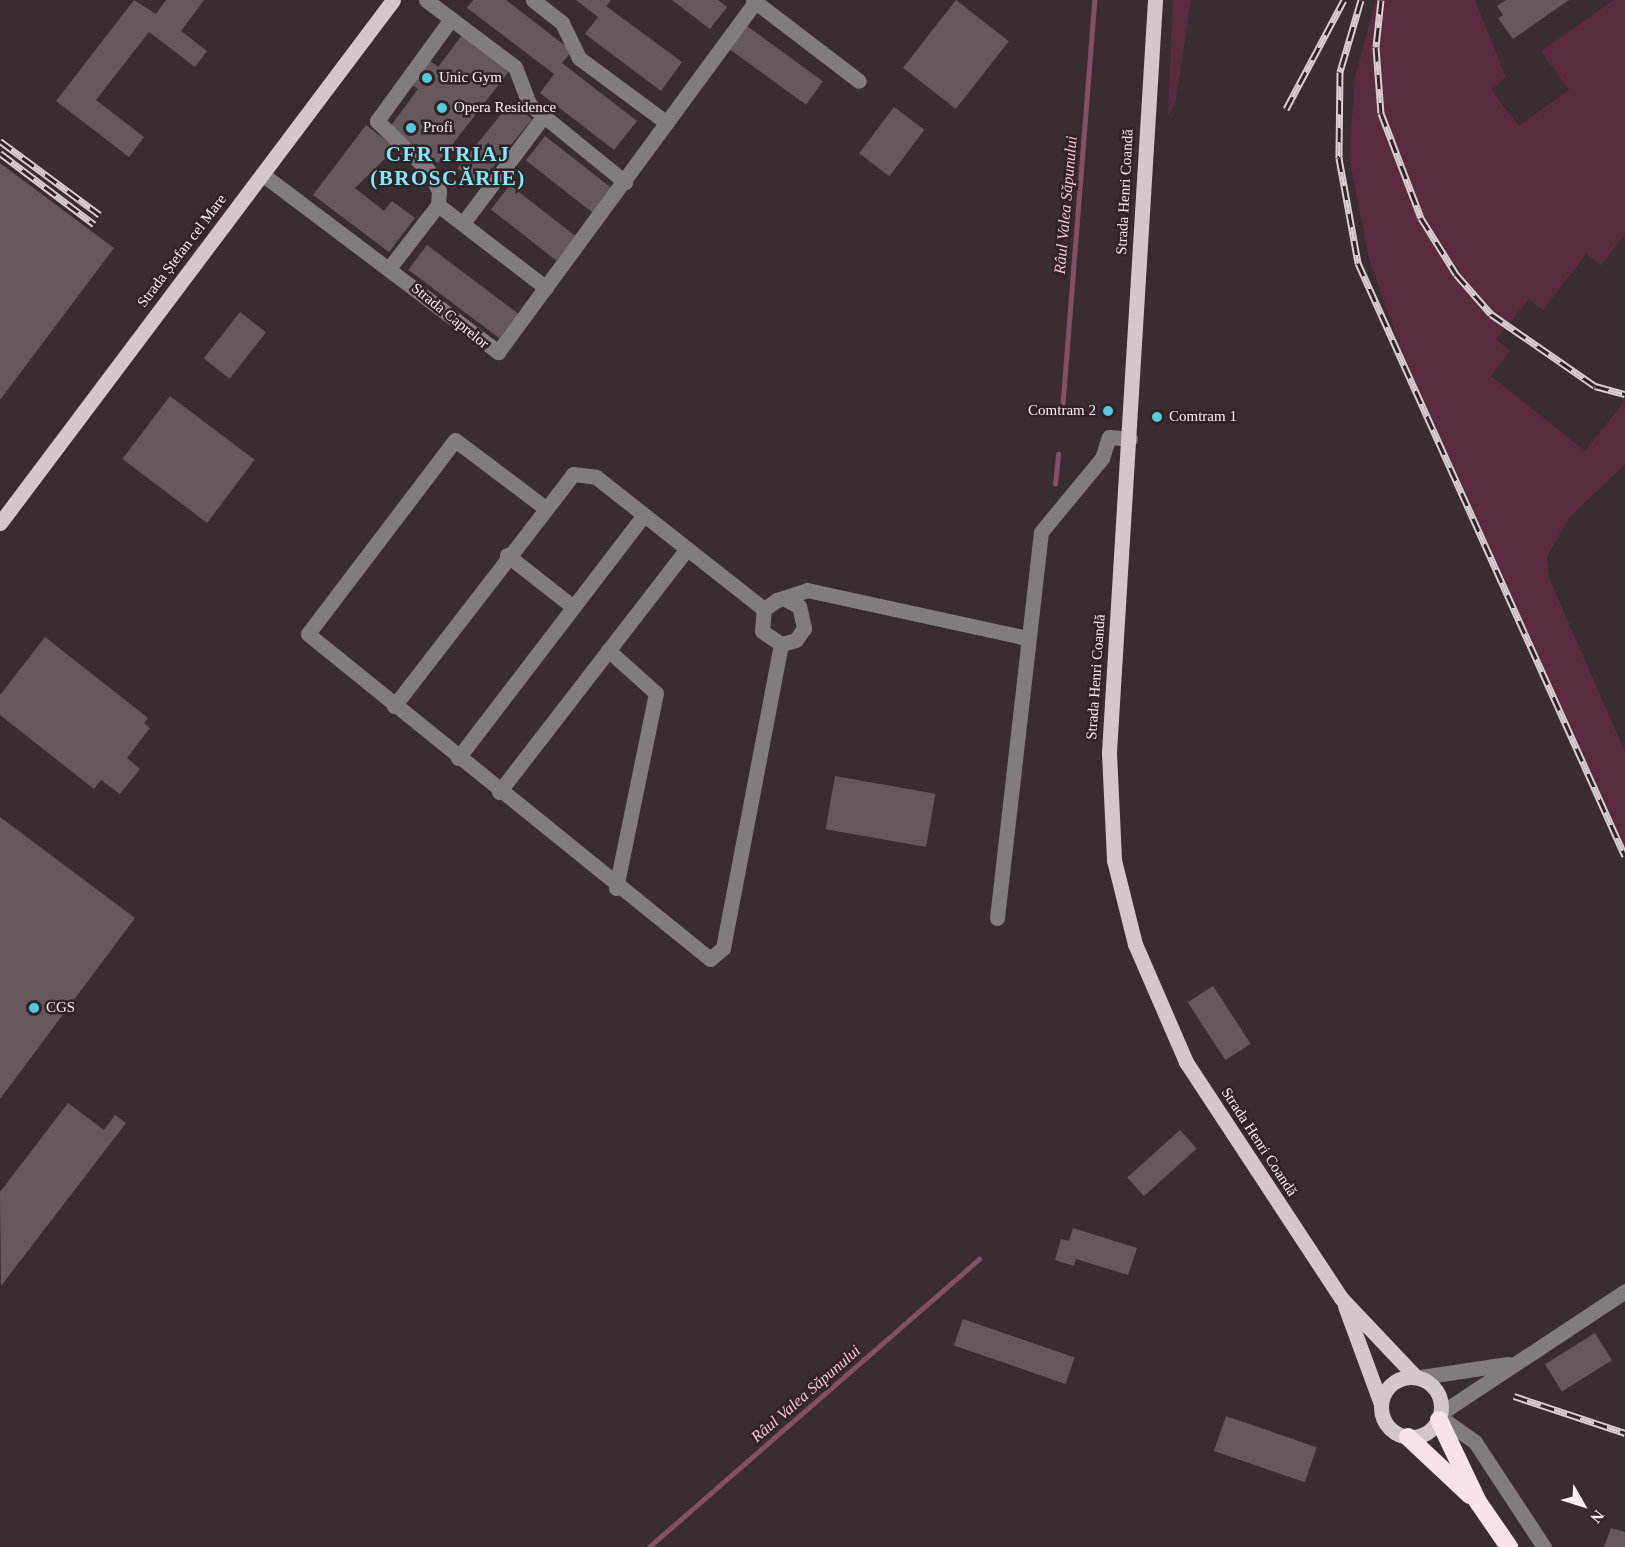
<!DOCTYPE html>
<meta charset="utf-8">
<style>
body{margin:0}
#map{position:relative;width:1625px;height:1547px;overflow:hidden;background:#3a2d32;font-family:Georgia,serif}
div>[style]{position:absolute}
[style*='--x']{left:calc(var(--x)*1px);top:calc(var(--y)*1px);width:calc(var(--w)*1px);rotate:calc(var(--a)*1deg)}
.green>*{inset:0;background:#592b3f}
.stream>*{height:4.5px;margin:-2.25px;padding:0 2.25px;transform-origin:2.25px;border-radius:2.25px;background:#845066}
.building>*{inset:0;background:#67585e;transform-origin:0 0}
.minor>*{height:15px;margin:-7.5px;padding:0 7.5px;transform-origin:7.5px;border-radius:7.5px;background:#837c7e}
.major>*{height:15px;margin:-7.5px;padding:0 7.5px;transform-origin:7.5px;border-radius:7.5px;background:#d4c6cb}
.major>.ring{margin:-7.5px;padding:0;box-sizing:content-box;background:none;border:15px solid #d4c6cb;border-radius:50%}
.highway>*{height:18px;margin:-9px;padding:0 9px;transform-origin:9px;border-radius:9px;background:#f5e3e9}
.rail>*{height:7px;margin-top:-3.5px;transform-origin:0;background:repeating-linear-gradient(90deg,#302428 0 14px,#d8ced2 0 28px);box-sizing:border-box;border-block:2px solid #d8ced2}
.dots>*{width:16px;height:16px;translate:-50% -50%;box-sizing:border-box;border:3px solid #302428;border-radius:50%}
span{translate:-50% -50%;white-space:nowrap;text-align:center;line-height:1.15;-webkit-text-stroke:5px #302428;paint-order:stroke}
.poi-label{font-size:15px;color:#f8eff3}
.left{translate:0 -50%;text-align:left}
.right{translate:-100% -50%;text-align:right}
.street-label{font-size:15px;color:#f8eff3}
.water-label{font-size:16px;color:#f7c4d8;font-style:italic}
.district-label{font-size:21px;color:#80ebf6;font-weight:700;letter-spacing:1.5px}
.north{position:absolute;left:1553px;top:1475px;width:60px;height:60px;-webkit-text-stroke:4px #302428;paint-order:stroke;rotate:129deg;font-size:16px;font-weight:700;line-height:24px;text-align:center;color:#f8eff3}
.north::after{content:'';display:block;margin:auto;width:21px;height:27px;background:#f8eff3;clip-path:polygon(50% 0,100% 100%,50% 72%,0 100%)}
</style>
<div id="map">
<div class="green">
<i style="clip-path:polygon(1173px 0,1191px 0,1175px 105px,1168px 115px)"></i>
<i style="clip-path:polygon(1376px 0,1475px 0,1506px 77px,1491px 90px,1519px 126px,1569px 90px,1541px 51px,1614px 0,1625px 0,1625px 234px,1601px 265px,1586px 254px,1543px 310px,1529px 299px,1496px 339px,1510px 351px,1491px 376px,1585px 451px,1625px 401px,1625px 464px,1569px 518px,1547px 557px,1549px 578px,1625px 752px,1625px 848px,1401px 349px,1369px 259px,1349px 158px,1355px 77px)"></i>
</div>
<div class="stream">
<i style="--x:1062;--y:411;--w:412;--a:-85.5"></i>
<i style="--x:1055;--y:484;--w:30;--a:-84"></i>
<i style="--x:649;--y:1547;--w:438;--a:-41.1"></i>
</div>
<div class="building">
<i style="clip-path:polygon(134px 0,156px 14px,166px 0,204px 0,181px 31px,207px 51px,195px 67px,149px 32px,96px 100px,144px 137px,129px 157px,56px 101px)"></i>
<i style="clip-path:polygon(473px 0,506px 0,572px 51px,562px 63px,637px 121px,614px 150px,540px 93px,554px 74px,467px 8px)"></i>
<i style="clip-path:polygon(576px 0,611px 0,606px 6px,682px 62px,661px 91px,585px 34px,598px 17px)"></i>
<i style="clip-path:polygon(672px 0,718px 0,727px 7px,710px 29px)"></i>
<i style="left:956px;top:0;width:67px;height:86px;rotate:38deg"></i>
<i style="clip-path:polygon(1506px 0,1569px 0,1513px 39px,1498px 18px,1503px 15px,1497px 6px)"></i>
<i style="left:747px;top:26px;width:94px;height:29px;rotate:36deg"></i>
<i style="clip-path:polygon(463px 34px,510px 70px,438px 163px,390px 127px,418px 89px,411px 84px,429px 60px,438px 67px)"></i>
<i style="left:511px;top:102px;width:27px;height:85px;rotate:39deg"></i>
<i style="left:894px;top:107px;width:38px;height:58px;rotate:37deg"></i>
<i style="clip-path:polygon(366px 125px,396px 148px,355px 188px,384px 211px,392px 201px,415px 218px,389px 252px,313px 195px)"></i>
<i style="left:545px;top:136px;width:86px;height:31px;rotate:38deg"></i>
<i style="clip-path:polygon(0 163px,114px 248px,0 400px)"></i>
<i style="left:510px;top:185px;width:83px;height:31px;rotate:38deg"></i>
<i style="left:427px;top:245px;width:114px;height:31px;rotate:37deg"></i>
<i style="left:240px;top:312px;width:33px;height:59px;rotate:38deg"></i>
<i style="left:170px;top:396px;width:106px;height:79px;rotate:37deg"></i>
<i style="clip-path:polygon(45px 637px,148px 718px,144px 723px,150px 728px,127px 758px,140px 769px,120px 794px,101px 780px,94px 789px,0 715px,0 695px)"></i>
<i style="left:835px;top:776px;width:102px;height:54px;rotate:10deg"></i>
<i style="clip-path:polygon(0 817px,135px 918px,0 1099px)"></i>
<i style="left:1213px;top:986px;width:69px;height:30px;rotate:57deg"></i>
<i style="clip-path:polygon(68px 1103px,104px 1130px,115px 1115px,126px 1123px,1px 1286px,0 1192px)"></i>
<i style="left:1180px;top:1130px;width:25px;height:71px;rotate:48deg"></i>
<i style="clip-path:polygon(1073px 1228px,1137px 1248px,1128px 1275px,1076px 1259px,1074px 1266px,1055px 1260px,1061px 1239px,1069px 1241px)"></i>
<i style="left:963px;top:1319px;width:118px;height:28px;rotate:19deg"></i>
<i style="left:1595px;top:1333px;width:32px;height:59px;rotate:58deg"></i>
<i style="left:1226px;top:1416px;width:96px;height:37px;rotate:19deg"></i>
<i style="clip-path:polygon(1611px 1528px,1625px 1532px,1625px 1547px,1604px 1547px)"></i>
</div>
<div class="minor">
<i style="--x:426;--y:0;--w:111;--a:37"></i>
<i style="--x:515;--y:67;--w:40;--a:69"></i>
<i style="--x:529;--y:104;--w:124;--a:39.1"></i>
<i style="--x:533;--y:0;--w:37;--a:38"></i>
<i style="--x:562;--y:23;--w:39;--a:64"></i>
<i style="--x:579;--y:58;--w:109;--a:36.5"></i>
<i style="--x:753;--y:0;--w:133;--a:37.4"></i>
<i style="--x:451;--y:19;--w:126;--a:126"></i>
<i style="--x:377;--y:121;--w:71;--a:43.9"></i>
<i style="--x:428;--y:170;--w:24;--a:62"></i>
<i style="--x:439;--y:191;--w:14;--a:94"></i>
<i style="--x:438;--y:205;--w:136;--a:37.5"></i>
<i style="--x:262;--y:174;--w:296;--a:37"></i>
<i style="--x:498;--y:352;--w:437;--a:-53.7"></i>
<i style="--x:463;--y:223;--w:133;--a:-53"></i>
<i style="--x:390;--y:267;--w:78;--a:-52.3"></i>
<i style="--x:544;--y:507;--w:111;--a:-143"></i>
<i style="--x:455;--y:440;--w:243;--a:127.2"></i>
<i style="--x:308;--y:634;--w:517;--a:38.95"></i>
<i style="--x:710;--y:959;--w:17;--a:-40"></i>
<i style="--x:723;--y:948;--w:309;--a:-79.2"></i>
<i style="--x:507;--y:555;--w:84;--a:38.2"></i>
<i style="--x:785;--y:599;--w:16;--a:27"></i>
<i style="--x:799;--y:606;--w:23;--a:77"></i>
<i style="--x:804;--y:628;--w:14;--a:124"></i>
<i style="--x:796;--y:640;--w:16;--a:165"></i>
<i style="--x:781;--y:644;--w:23;--a:-146"></i>
<i style="--x:762;--y:631;--w:22;--a:-85"></i>
<i style="--x:764;--y:609;--w:16;--a:-35"></i>
<i style="--x:777;--y:600;--w:32;--a:-18"></i>
<i style="--x:807;--y:590;--w:226;--a:12.3"></i>
<i style="--x:608;--y:650;--w:64;--a:41.9"></i>
<i style="--x:656;--y:693;--w:199;--a:101.6"></i>
<i style="--x:394;--y:706;--w:293;--a:-52.3"></i>
<i style="--x:573;--y:474;--w:23;--a:7"></i>
<i style="--x:596;--y:477;--w:214;--a:38.2"></i>
<i style="--x:458;--y:758;--w:305;--a:-52.6"></i>
<i style="--x:499;--y:792;--w:306;--a:-52.3"></i>
<i style="--x:997;--y:918;--w:388;--a:-83.5"></i>
<i style="--x:1041;--y:532;--w:96;--a:-50.5"></i>
<i style="--x:1102;--y:458;--w:22;--a:-72"></i>
<i style="--x:1109;--y:437;--w:21;--a:5"></i>
<i style="--x:1421;--y:1377;--w:88;--a:-8.5"></i>
<i style="--x:1441;--y:1413;--w:221;--a:-33.5"></i>
<i style="--x:1440;--y:1417;--w:43;--a:35.5"></i>
<i style="--x:1475;--y:1442;--w:126;--a:56.7"></i>
</div>
<div class="major">
<i style="--x:1155;--y:0;--w:754;--a:93.5"></i>
<i style="--x:1109;--y:753;--w:107;--a:87.3"></i>
<i style="--x:1114;--y:860;--w:87;--a:76"></i>
<i style="--x:1135;--y:944;--w:129;--a:66.6"></i>
<i style="--x:1186;--y:1062;--w:282;--a:56.7"></i>
<i style="--x:1341;--y:1298;--w:108;--a:46.5"></i>
<i style="--x:0;--y:523;--w:654;--a:-53.08"></i>
<i style="--x:1345;--y:1306;--w:104;--a:69.8"></i>
<i class="ring" style="left:1381px;top:1377px;width:45px;height:45px"></i>
</div>
<div class="highway">
<i style="--x:1439;--y:1420;--w:91;--a:64.6"></i>
<i style="--x:1478;--y:1502;--w:55;--a:55.4"></i>
<i style="--x:1408;--y:1437;--w:85;--a:43.1"></i>
</div>
<div class="rail">
<i style="--x:1361;--y:0;--w:75;--a:106.3"></i>
<i style="--x:1340;--y:72;--w:86;--a:90.7"></i>
<i style="--x:1339;--y:158;--w:107;--a:79.7"></i>
<i style="--x:1358;--y:263;--w:650;--a:65.76"></i>
<i style="--x:1381;--y:0;--w:47;--a:96.1"></i>
<i style="--x:1376;--y:47;--w:66;--a:85.7"></i>
<i style="--x:1381;--y:113;--w:112;--a:69.1"></i>
<i style="--x:1421;--y:218;--w:66;--a:58"></i>
<i style="--x:1456;--y:274;--w:53;--a:48.8"></i>
<i style="--x:1491;--y:314;--w:126;--a:34.7"></i>
<i style="--x:1595;--y:386;--w:31;--a:15"></i>
<i style="--x:1286;--y:109;--w:123;--a:-62"></i>
<i style="--x:0;--y:141;--w:124;--a:36.5"></i>
<i style="--x:0;--y:153;--w:118;--a:37.1"></i>
<i style="--x:1514;--y:1396;--w:117;--a:18.4"></i>
</div>
<div class="dots">
<i style="left:427px;top:78px;background:#52cbd7"></i>
<i style="left:442px;top:108px;background:#52cbd7"></i>
<i style="left:411px;top:128px;background:#52cbd7"></i>
<i style="left:1108px;top:411px;background:#52cbd7"></i>
<i style="left:1157px;top:417px;background:#52cbd7"></i>
<i style="left:34px;top:1008px;background:#52cbd7"></i>
</div>
<div class="poi-label">
<span class="left" style="left:439px;top:78px">Unic Gym</span>
<span class="left" style="left:454px;top:108px">Opera Residence</span>
<span class="left" style="left:423px;top:128px">Profi</span>
<span class="right" style="left:1096px;top:411px">Comtram 2</span>
<span class="left" style="left:1169px;top:417px">Comtram 1</span>
<span class="left" style="left:46px;top:1008px">CGS</span>
</div>
<div class="street-label">
<span style="left:1125px;top:192px;rotate:-87deg">Strada Henri Coandă</span>
<span style="left:182px;top:251px;rotate:-53deg">Strada Ștefan cel Mare</span>
<span style="left:450px;top:316px;rotate:39deg">Strada Caprelor</span>
<span style="left:1096px;top:677px;rotate:-86deg">Strada Henri Coandă</span>
<span style="left:1259px;top:1142px;rotate:57deg">Strada Henri Coandă</span>
</div>
<div class="water-label">
<span style="left:1066px;top:205px;rotate:-85deg">Râul Valea Săpunului</span>
<span style="left:806px;top:1394px;rotate:-41deg">Râul Valea Săpunului</span>
</div>
<div class="district-label">
<span style="left:448px;top:166px">CFR TRIAJ<br>(BROSCĂRIE)</span>
</div>
<div class="north">N</div>
</div>
